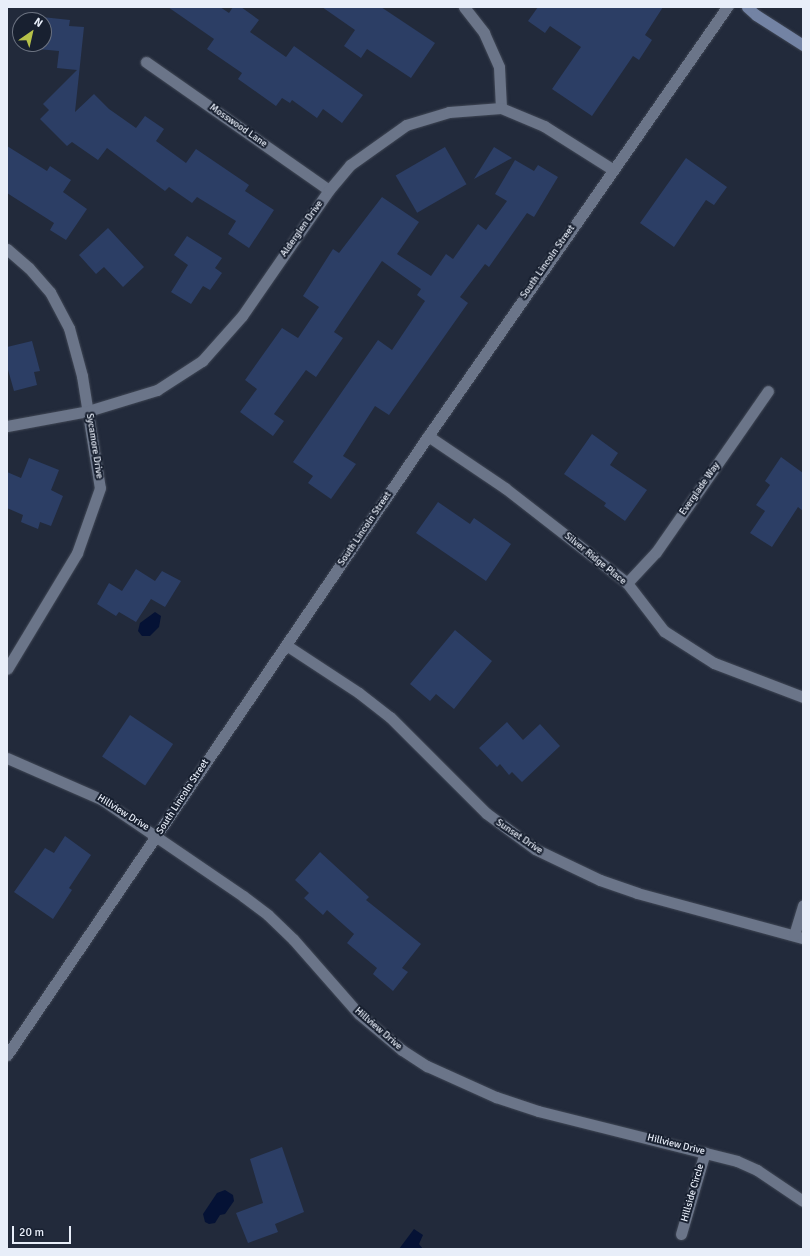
<!DOCTYPE html>
<style>
body{margin:0}
#map{position:relative;width:810px;height:1256px;overflow:hidden;background:#222a3b;font-family:Signika,sans-serif}
div>[style]{position:absolute}
[style*='--x']{left:calc(var(--x)*1px);top:calc(var(--y)*1px);width:calc(var(--w)*1px);rotate:calc(var(--a)*1deg)}
.water>*{inset:0;background:#051235}
.building>*{inset:0;background:#2c3e65;transform-origin:0 0}
.roads{filter:drop-shadow(0 0 1px #404755) drop-shadow(0 0 1px #404755)}
.minor>*{height:11px;margin:-5.5px;padding:0 5.5px;transform-origin:5.5px;border-radius:5.5px;background:#6b7589}
.secondary>*{height:11px;margin:-5.5px;padding:0 5.5px;transform-origin:5.5px;border-radius:5.5px;background:#7383a4}
span{translate:-50% -50%;white-space:nowrap;text-align:center;line-height:1.15;-webkit-text-stroke:4px #182030;paint-order:stroke}
.street-label{font-size:10px;color:#e8eef9}
.frame{position:absolute;inset:0;border:8px solid #e8eef9;pointer-events:none}
.north{position:absolute;left:12px;top:12px;width:40px;height:40px;box-sizing:border-box;background:#182030;border:1px solid #6b7280;border-radius:50%;rotate:34deg;font-size:11px;font-weight:700;line-height:16px;text-align:center;color:#e8eef9}
.north::after{content:'';display:block;margin:auto;width:14px;height:18px;background:#b6c149;clip-path:polygon(50% 0,100% 100%,50% 72%,0 100%)}
.scale{position:absolute;left:12px;top:1226px;width:59px;height:18px;box-sizing:border-box;border:2px solid #e8eef9;border-top:0;padding-left:5px;font-size:12px;line-height:14px;white-space:nowrap;color:#e8eef9;-webkit-text-stroke:3px #182030;paint-order:stroke}
</style>
<div id="map">
<div class="water">
<i style="clip-path:polygon(155px 612px,161px 616px,159px 627px,150px 636px,142px 636px,138px 631px,140px 623px)"></i>
<i style="clip-path:polygon(225px 1190px,233px 1195px,234px 1201px,225px 1214px,220px 1215px,215px 1223px,209px 1224px,205px 1222px,203px 1214px,217px 1193px)"></i>
<i style="clip-path:polygon(414px 1229px,423px 1235px,419px 1244px,423px 1249px,399px 1249px)"></i>
</div>
<div class="building">
<i style="clip-path:polygon(168px 7px,220px 7px,229px 13px,233px 7px,241px 7px,259px 20px,250px 32px,286px 57px,294px 46px,363px 95px,342px 123px,323px 109px,317px 118px,292px 100px,290px 103px,282px 98px,276px 106px,238px 79px,242px 73px,207px 49px,214px 39px)"></i>
<i style="clip-path:polygon(322px 7px,381px 7px,435px 43px,411px 78px,367px 49px,361px 58px,344px 46px,355px 30px)"></i>
<i style="clip-path:polygon(538px 7px,663px 7px,645px 35px,652px 40px,639px 60px,633px 56px,592px 116px,552px 89px,581px 47px,550px 26px,545px 33px,528px 21px)"></i>
<i style="clip-path:polygon(42px 17px,70px 20px,69px 26px,84px 27px,75px 112px,94px 94px,109px 109px,136px 128px,145px 116px,164px 129px,156px 141px,186px 163px,196px 149px,249px 185px,245px 191px,274px 210px,249px 248px,228px 234px,236px 221px,197px 197px,192px 203px,169px 187px,165px 191px,107px 148px,98px 160px,72px 142px,67px 146px,40px 119px,49px 110px,43px 104px,77px 70px,57px 68px,59px 51px,38px 49px,39px 44px,44px 44px,44px 20px,41px 20px)"></i>
<i style="clip-path:polygon(7px 146px,47px 171px,50px 166px,71px 180px,63px 192px,87px 209px,66px 240px,50px 230px,54px 223px,7px 193px)"></i>
<i style="left:445px;top:147px;width:43px;height:57px;rotate:60deg"></i>
<i style="clip-path:polygon(494px 147px,512px 158px,474px 179px)"></i>
<i style="clip-path:polygon(686px 158px,727px 187px,714px 205px,706px 200px,674px 247px,640px 223px)"></i>
<i style="clip-path:polygon(515px 160px,534px 171px,538px 165px,558px 177px,534px 217px,527px 213px,489px 267px,485px 264px,460px 297px,468px 303px,389px 415px,375px 406px,343px 456px,356px 464px,331px 499px,308px 483px,313px 476px,293px 462px,378px 340px,392px 350px,425px 301px,417px 295px,421px 289px,382px 261px,334px 332px,343px 338px,316px 377px,306px 370px,274px 414px,284px 421px,273px 436px,240px 412px,257px 389px,245px 380px,282px 328px,298px 338px,319px 307px,303px 296px,333px 249px,339px 253px,382px 197px,419px 222px,397px 254px,431px 276px,446px 254px,453px 259px,478px 224px,486px 230px,507px 201px,495px 194px)"></i>
<i style="clip-path:polygon(108px 228px,144px 267px,123px 287px,104px 267px,96px 274px,79px 255px)"></i>
<i style="clip-path:polygon(187px 236px,222px 258px,215px 268px,222px 273px,210px 290px,203px 286px,191px 304px,171px 292px,188px 265px,174px 255px)"></i>
<i style="clip-path:polygon(32px 341px,40px 371px,34px 372px,37px 385px,14px 391px,7px 366px,7px 347px)"></i>
<i style="clip-path:polygon(592px 434px,618px 453px,610px 465px,647px 490px,625px 521px,604px 506px,606px 503px,564px 474px)"></i>
<i style="clip-path:polygon(781px 457px,803px 473px,803px 511px,798px 507px,772px 547px,750px 533px,765px 511px,756px 505px,770px 485px,765px 481px)"></i>
<i style="clip-path:polygon(29px 458px,59px 470px,51px 490px,63px 496px,51px 526px,40px 522px,38px 529px,21px 522px,23px 515px,7px 508px,7px 472px,21px 478px)"></i>
<i style="clip-path:polygon(438px 502px,470px 524px,474px 518px,511px 544px,486px 581px,416px 533px)"></i>
<i style="clip-path:polygon(136px 569px,155px 581px,162px 571px,181px 581px,165px 607px,151px 599px,136px 622px,119px 612px,116px 616px,97px 604px,109px 583px,122px 591px)"></i>
<i style="clip-path:polygon(455px 630px,492px 661px,454px 709px,436px 694px,430px 701px,410px 684px)"></i>
<i style="left:130px;top:715px;width:52px;height:50px;rotate:34deg"></i>
<i style="clip-path:polygon(507px 722px,523px 740px,540px 724px,560px 746px,522px 782px,512px 772px,509px 775px,500px 764px,497px 767px,479px 748px)"></i>
<i style="clip-path:polygon(65px 836px,91px 855px,69px 888px,72px 890px,53px 919px,14px 892px,45px 848px,54px 853px)"></i>
<i style="clip-path:polygon(320px 852px,369px 897px,366px 900px,421px 944px,402px 968px,408px 972px,393px 991px,373px 974px,377px 968px,347px 943px,354px 934px,327px 910px,323px 915px,304px 898px,309px 893px,295px 880px)"></i>
<i style="clip-path:polygon(282px 1147px,304px 1212px,275px 1224px,278px 1232px,248px 1243px,236px 1213px,263px 1203px,250px 1159px)"></i>
</div>
<div class="roads">
<div class="minor">
<i style="--x:464;--y:7;--w:33;--a:52"></i>
<i style="--x:484;--y:33;--w:37;--a:66"></i>
<i style="--x:499;--y:67;--w:41;--a:87.2"></i>
<i style="--x:146;--y:62;--w:223;--a:35"></i>
<i style="--x:7;--y:249;--w:29;--a:41"></i>
<i style="--x:29;--y:268;--w:32;--a:49"></i>
<i style="--x:50;--y:292;--w:41;--a:62.2"></i>
<i style="--x:69;--y:328;--w:50;--a:74.8"></i>
<i style="--x:82;--y:376;--w:113;--a:80.9"></i>
<i style="--x:100;--y:488;--w:69;--a:109.5"></i>
<i style="--x:77;--y:553;--w:135;--a:121.1"></i>
<i style="--x:7;--y:426;--w:82;--a:-10.5"></i>
<i style="--x:88;--y:411;--w:72;--a:-16.9"></i>
<i style="--x:157;--y:390;--w:54;--a:-32.8"></i>
<i style="--x:202;--y:361;--w:60;--a:-48.4"></i>
<i style="--x:242;--y:316;--w:153;--a:-55.4"></i>
<i style="--x:329;--y:190;--w:33;--a:-50"></i>
<i style="--x:350;--y:165;--w:69;--a:-35.5"></i>
<i style="--x:406;--y:125;--w:45;--a:-16.8"></i>
<i style="--x:449;--y:112;--w:52;--a:-4.4"></i>
<i style="--x:501;--y:108;--w:47;--a:22.7"></i>
<i style="--x:544;--y:126;--w:80;--a:32.3"></i>
<i style="--x:428;--y:436;--w:93;--a:34"></i>
<i style="--x:505;--y:488;--w:155;--a:37.9"></i>
<i style="--x:627;--y:583;--w:61;--a:52.4"></i>
<i style="--x:664;--y:631;--w:59;--a:32.6"></i>
<i style="--x:714;--y:663;--w:95;--a:20.9"></i>
<i style="--x:627;--y:583;--w:42;--a:-46.9"></i>
<i style="--x:656;--y:552;--w:196;--a:-55.2"></i>
<i style="--x:286;--y:645;--w:87;--a:33.3"></i>
<i style="--x:359;--y:693;--w:39;--a:38"></i>
<i style="--x:390;--y:717;--w:136;--a:45"></i>
<i style="--x:486;--y:813;--w:61;--a:36.3"></i>
<i style="--x:535;--y:849;--w:72;--a:25.5"></i>
<i style="--x:600;--y:880;--w:39;--a:19"></i>
<i style="--x:637;--y:893;--w:172;--a:15.2"></i>
<i style="--x:7;--y:758;--w:103;--a:23.6"></i>
<i style="--x:101;--y:799;--w:172;--a:34.3"></i>
<i style="--x:243;--y:896;--w:31;--a:37"></i>
<i style="--x:268;--y:915;--w:35;--a:44"></i>
<i style="--x:293;--y:939;--w:100;--a:48.7"></i>
<i style="--x:359;--y:1014;--w:56;--a:39.9"></i>
<i style="--x:402;--y:1050;--w:30;--a:33"></i>
<i style="--x:427;--y:1066;--w:76;--a:24.2"></i>
<i style="--x:496;--y:1097;--w:44;--a:18.4"></i>
<i style="--x:538;--y:1111;--w:205;--a:14.1"></i>
<i style="--x:737;--y:1161;--w:22;--a:24"></i>
<i style="--x:757;--y:1170;--w:55;--a:34"></i>
<i style="--x:794;--y:935;--w:31;--a:-73"></i>
<i style="--x:7;--y:1055;--w:749;--a:-55.78"></i>
<i style="--x:428;--y:436;--w:523;--a:-55.12"></i>
<i style="--x:681;--y:1234;--w:85;--a:-73.7"></i>
</div>
<div class="secondary">
<i style="--x:747;--y:7;--w:12;--a:42"></i>
<i style="--x:756;--y:15;--w:56;--a:32.6"></i>
</div>
</div>
<div class="street-label">
<span style="left:238px;top:126px;rotate:35deg">Mosswood Lane</span>
<span style="left:302px;top:229px;rotate:-55deg">Alderglen Drive</span>
<span style="left:548px;top:262px;rotate:-55deg">South Lincoln Street</span>
<span style="left:94px;top:446px;rotate:81deg">Sycamore Drive</span>
<span style="left:700px;top:489px;rotate:-55deg">Everglade Way</span>
<span style="left:365px;top:529px;rotate:-56deg">South Lincoln Street</span>
<span style="left:595px;top:559px;rotate:39deg">Silver Ridge Place</span>
<span style="left:183px;top:797px;rotate:-57deg">South Lincoln Street</span>
<span style="left:123px;top:813px;rotate:32deg">Hillview Drive</span>
<span style="left:519px;top:837px;rotate:34deg">Sunset Drive</span>
<span style="left:378px;top:1029px;rotate:41deg">Hillview Drive</span>
<span style="left:676px;top:1145px;rotate:14deg">Hillview Drive</span>
<span style="left:693px;top:1193px;rotate:-74deg">Hillside Circle</span>
</div>
<div class="frame"></div>
<div class="north">N</div>
<div class="scale">20 m</div>
</div>
